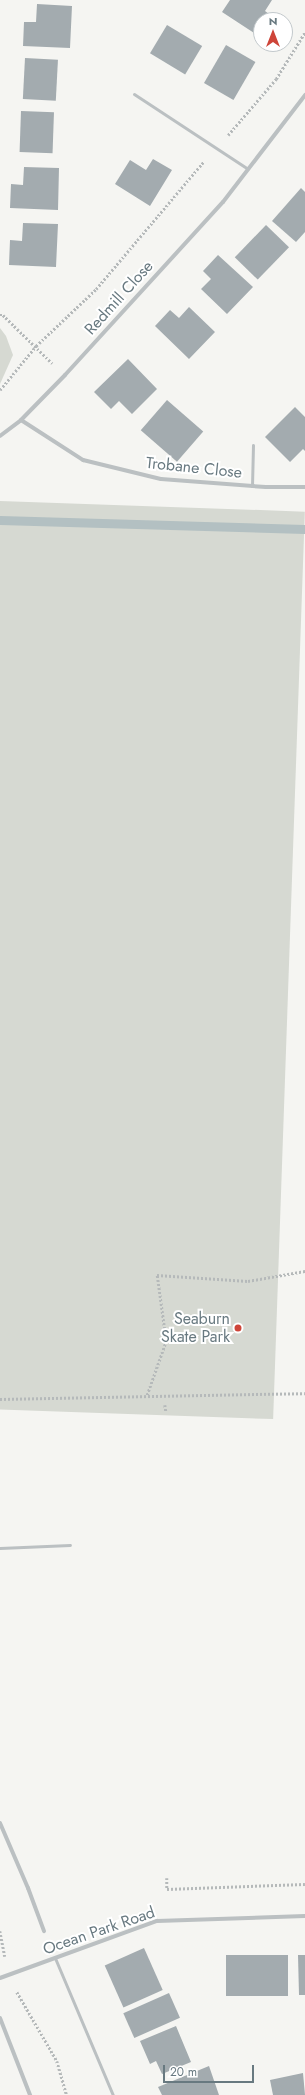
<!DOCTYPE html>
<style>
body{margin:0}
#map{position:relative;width:305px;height:2095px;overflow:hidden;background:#f5f5f2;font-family:Jost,sans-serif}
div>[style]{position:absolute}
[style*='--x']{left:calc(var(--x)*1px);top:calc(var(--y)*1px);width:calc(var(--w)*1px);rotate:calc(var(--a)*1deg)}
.green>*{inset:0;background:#d6d9d2;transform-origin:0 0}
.stream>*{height:9px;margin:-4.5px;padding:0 4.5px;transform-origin:4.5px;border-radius:4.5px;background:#b3c0c2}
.building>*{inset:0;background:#a3abaf;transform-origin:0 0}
.path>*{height:2.5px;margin-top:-1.25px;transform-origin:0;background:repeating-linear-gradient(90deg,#b5b9ba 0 2px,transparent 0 4px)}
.service>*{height:3px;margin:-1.5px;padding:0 1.5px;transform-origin:1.5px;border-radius:1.5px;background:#bbc0c2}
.minor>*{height:4px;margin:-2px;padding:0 2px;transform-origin:2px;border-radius:2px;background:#bbc0c2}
.dots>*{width:11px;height:11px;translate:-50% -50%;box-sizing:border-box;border:2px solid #fff;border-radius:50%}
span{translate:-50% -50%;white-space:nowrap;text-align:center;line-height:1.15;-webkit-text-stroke:4px #fff;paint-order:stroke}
.street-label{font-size:16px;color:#687980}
.poi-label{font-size:16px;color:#687980}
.right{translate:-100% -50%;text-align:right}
.north{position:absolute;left:253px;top:12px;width:40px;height:40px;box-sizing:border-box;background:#fff;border:1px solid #c3c9cc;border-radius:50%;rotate:0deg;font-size:11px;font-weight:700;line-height:16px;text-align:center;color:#687980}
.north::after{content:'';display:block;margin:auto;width:14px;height:18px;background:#ce4539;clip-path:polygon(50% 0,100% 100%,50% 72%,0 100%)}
.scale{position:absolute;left:163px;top:2065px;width:91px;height:18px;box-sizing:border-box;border:2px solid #687980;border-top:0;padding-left:5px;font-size:12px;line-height:14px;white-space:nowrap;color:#687980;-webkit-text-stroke:3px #fff;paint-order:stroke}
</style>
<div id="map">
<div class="green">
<i style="clip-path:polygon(0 328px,6px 336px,13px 355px,0 384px)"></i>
<i style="left:0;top:501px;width:305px;height:908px;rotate:2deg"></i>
</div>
<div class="stream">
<i style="--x:0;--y:520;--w:305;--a:1.7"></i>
</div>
<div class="building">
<i style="clip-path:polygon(230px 0,272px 0,265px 11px,273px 17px,271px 20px,261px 20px,260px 37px,222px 12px)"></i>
<i style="clip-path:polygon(37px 4px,72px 6px,70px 48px,23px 46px,24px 22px,36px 22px)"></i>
<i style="left:167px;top:25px;width:41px;height:33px;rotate:31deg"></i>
<i style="left:226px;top:45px;width:34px;height:44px;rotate:30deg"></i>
<i style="left:25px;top:58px;width:33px;height:41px;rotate:3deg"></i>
<i style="left:21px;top:111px;width:33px;height:41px;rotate:2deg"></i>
<i style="clip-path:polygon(153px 159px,172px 170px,150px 206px,115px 184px,130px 160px,146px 170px)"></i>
<i style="clip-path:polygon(24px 167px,59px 168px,58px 210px,10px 208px,11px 184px,23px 185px)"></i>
<i style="clip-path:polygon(301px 188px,305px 192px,305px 232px,296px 242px,272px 221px)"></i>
<i style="clip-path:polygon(23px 223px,58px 224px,56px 267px,9px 265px,10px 240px,22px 241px)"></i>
<i style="left:266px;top:225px;width:32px;height:45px;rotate:44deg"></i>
<i style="clip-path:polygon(218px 255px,253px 287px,227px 314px,201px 289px,211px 279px,203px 271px)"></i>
<i style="clip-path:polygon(189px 307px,215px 332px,189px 359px,155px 326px,170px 310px,179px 318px)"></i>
<i style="clip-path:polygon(128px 359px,157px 389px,132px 414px,119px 401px,111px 409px,94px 392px)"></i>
<i style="left:167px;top:400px;width:48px;height:40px;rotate:41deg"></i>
<i style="clip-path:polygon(295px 407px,305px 417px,305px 451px,303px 449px,290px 462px,265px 437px)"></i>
<i style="left:144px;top:1948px;width:46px;height:43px;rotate:66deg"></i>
<i style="left:226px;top:1955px;width:62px;height:41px"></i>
<i style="clip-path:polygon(298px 1955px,305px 1955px,305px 1995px,299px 1995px)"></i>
<i style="left:169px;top:1993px;width:27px;height:50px;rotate:66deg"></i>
<i style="clip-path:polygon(176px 2026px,191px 2062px,162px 2074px,156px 2061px,150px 2064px,140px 2041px)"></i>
<i style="clip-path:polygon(209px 2066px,219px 2095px,162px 2095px,158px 2087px)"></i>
<i style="clip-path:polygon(303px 2073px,305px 2095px,273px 2095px,270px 2080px)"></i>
</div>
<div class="path">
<i style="--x:228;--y:135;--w:74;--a:-49.4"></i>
<i style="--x:276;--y:79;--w:55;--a:-58.3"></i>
<i style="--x:0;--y:315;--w:3;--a:0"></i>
<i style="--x:3;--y:315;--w:69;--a:44.4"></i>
<i style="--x:0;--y:390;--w:57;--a:-50.7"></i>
<i style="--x:36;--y:346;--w:83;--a:-43.5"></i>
<i style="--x:96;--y:289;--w:167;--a:-49.8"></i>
<i style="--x:147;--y:1395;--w:57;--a:-70.6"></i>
<i style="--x:166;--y:1341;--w:67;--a:-97.8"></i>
<i style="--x:157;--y:1275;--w:91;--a:3.8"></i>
<i style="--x:248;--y:1281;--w:58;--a:-10"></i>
<i style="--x:0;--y:1399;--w:305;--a:-1.1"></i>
<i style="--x:165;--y:1405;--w:6;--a:81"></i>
<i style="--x:167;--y:1878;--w:11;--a:90"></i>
<i style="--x:167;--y:1889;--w:138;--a:-2.1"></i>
<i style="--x:0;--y:1931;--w:26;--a:79"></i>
<i style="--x:17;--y:1992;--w:80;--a:59.9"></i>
<i style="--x:57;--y:2061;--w:35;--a:74"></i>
</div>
<div class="service">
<i style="--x:134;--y:94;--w:136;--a:33.3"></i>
<i style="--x:252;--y:486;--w:41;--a:-88.6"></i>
<i style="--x:0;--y:1548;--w:70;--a:-2.5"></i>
<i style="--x:55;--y:1958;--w:149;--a:67.1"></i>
</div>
<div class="minor">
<i style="--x:21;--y:420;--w:74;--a:32.8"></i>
<i style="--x:83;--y:460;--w:80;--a:13.7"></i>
<i style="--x:161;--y:479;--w:105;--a:4.4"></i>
<i style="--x:266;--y:487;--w:39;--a:0"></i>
<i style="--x:0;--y:436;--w:26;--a:-37"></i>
<i style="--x:21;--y:420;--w:63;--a:-45.6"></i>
<i style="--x:65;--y:375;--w:234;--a:-47.6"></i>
<i style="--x:223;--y:202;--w:135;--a:-52.5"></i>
<i style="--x:0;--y:1823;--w:71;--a:66.7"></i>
<i style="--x:28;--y:1888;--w:46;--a:69.6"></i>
<i style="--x:0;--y:1978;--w:167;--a:-20"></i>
<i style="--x:157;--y:1921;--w:148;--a:-1.9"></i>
<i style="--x:0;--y:2018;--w:83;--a:68.7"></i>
</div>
<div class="dots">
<i style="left:238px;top:1328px;background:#ce4539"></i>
</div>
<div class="street-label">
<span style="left:119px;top:298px;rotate:-48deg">Redmill Close</span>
<span style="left:194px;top:468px;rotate:6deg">Trobane Close</span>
<span style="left:99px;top:1931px;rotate:-19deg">Ocean Park Road</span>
</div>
<div class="poi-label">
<span class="right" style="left:230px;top:1328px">Seaburn<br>Skate Park</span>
</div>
<div class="north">N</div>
<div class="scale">20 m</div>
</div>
